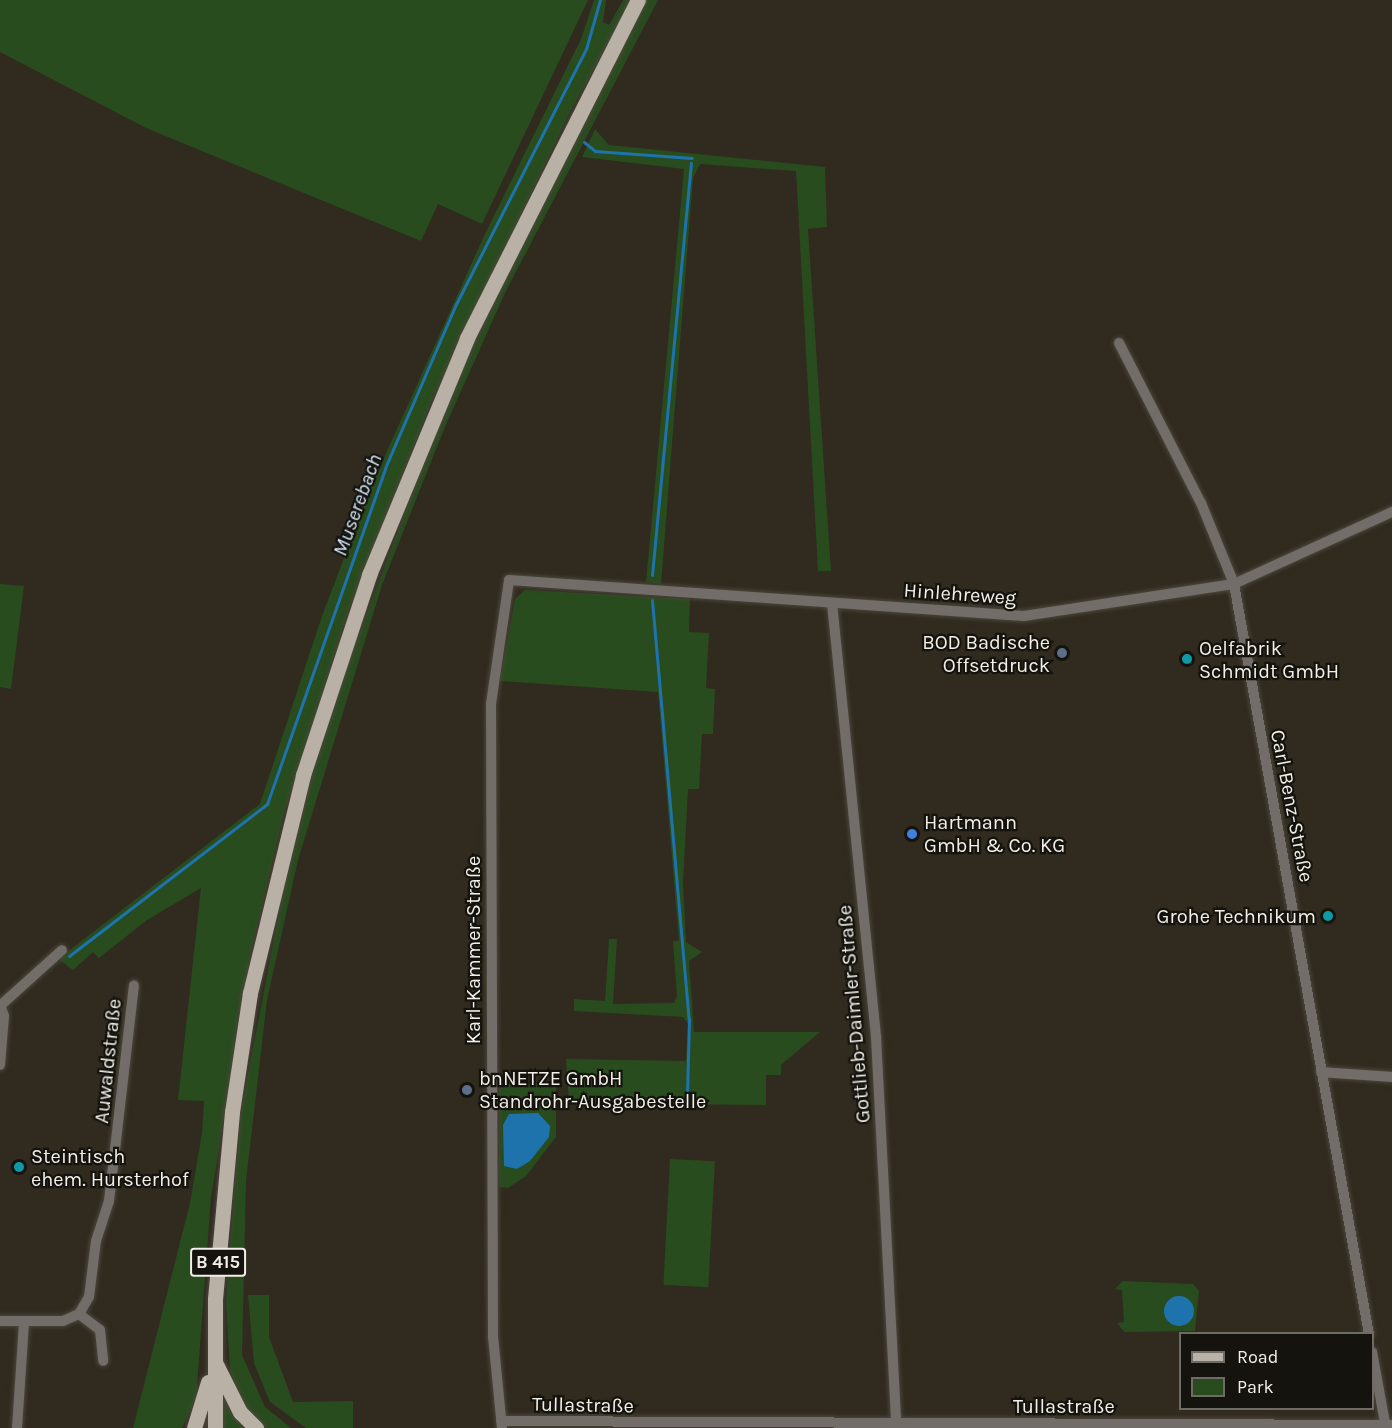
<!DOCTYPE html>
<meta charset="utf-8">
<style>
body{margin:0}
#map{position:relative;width:1392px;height:1428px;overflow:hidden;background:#302a1f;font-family:Karla,sans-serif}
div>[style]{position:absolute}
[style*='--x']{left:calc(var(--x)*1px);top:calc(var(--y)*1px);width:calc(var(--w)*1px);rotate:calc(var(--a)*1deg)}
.green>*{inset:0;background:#284c1e;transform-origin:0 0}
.water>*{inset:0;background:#1f73ac}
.round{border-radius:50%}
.stream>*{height:3px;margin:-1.5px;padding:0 1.5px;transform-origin:1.5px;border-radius:1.5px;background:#1f73ac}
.roads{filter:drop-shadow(0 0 2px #4b463b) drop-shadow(0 0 2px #4b463b)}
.minor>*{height:10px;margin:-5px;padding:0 5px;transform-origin:5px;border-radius:5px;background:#726d68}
.primary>*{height:15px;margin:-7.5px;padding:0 7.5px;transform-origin:7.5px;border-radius:7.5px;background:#b9b0a6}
.dots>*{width:16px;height:16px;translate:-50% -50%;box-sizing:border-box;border:3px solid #15130e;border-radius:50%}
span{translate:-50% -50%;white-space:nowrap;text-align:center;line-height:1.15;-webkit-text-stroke:4.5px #15130e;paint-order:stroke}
.shield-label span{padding:2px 4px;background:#15130e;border:2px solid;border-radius:4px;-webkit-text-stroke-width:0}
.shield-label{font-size:18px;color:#f3efe8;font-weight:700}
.street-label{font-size:20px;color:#f3efe8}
.poi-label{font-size:20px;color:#f3efe8}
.right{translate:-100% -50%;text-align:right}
.left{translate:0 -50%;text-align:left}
.water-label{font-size:21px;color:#cfe2f2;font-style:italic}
.legend{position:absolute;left:1179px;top:1332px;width:195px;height:78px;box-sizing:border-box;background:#15130e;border:2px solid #6e6b65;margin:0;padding:8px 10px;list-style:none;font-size:18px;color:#f3efe8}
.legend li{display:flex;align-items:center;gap:12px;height:30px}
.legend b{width:30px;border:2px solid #6e6b65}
</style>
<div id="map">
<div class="green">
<i style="clip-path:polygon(0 0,588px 0,482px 224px,438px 204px,421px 241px,146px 128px,0 52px)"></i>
<i style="clip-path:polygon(594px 0,606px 0,603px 22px,609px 25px,623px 0,632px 0,570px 112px,432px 400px,348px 612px,283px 817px,250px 957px,211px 1198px,196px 1400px,182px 1428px,133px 1428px,190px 1203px,202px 1133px,204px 1101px,178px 1100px,201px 888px,147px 920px,99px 958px,93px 952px,73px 970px,58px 959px,260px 804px,322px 616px,373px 482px,484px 236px,581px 39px)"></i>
<i style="clip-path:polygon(646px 0,658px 0,505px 293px,445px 427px,382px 585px,298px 860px,267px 1000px,246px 1181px,242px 1355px,265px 1407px,291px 1428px,265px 1428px,245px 1408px,230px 1372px,226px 1300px,240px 1116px,292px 845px,332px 706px,442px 414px,517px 249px)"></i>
<i style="clip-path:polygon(595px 129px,609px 145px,825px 167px,827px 227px,808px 229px,831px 571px,818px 571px,796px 171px,700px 164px,693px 178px,661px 584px,646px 582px,684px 169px,582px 157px)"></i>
<i style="clip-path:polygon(0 584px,24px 586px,11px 689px,0 687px)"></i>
<i style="clip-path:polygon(525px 590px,690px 599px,689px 632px,709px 633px,706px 688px,715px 689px,713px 734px,702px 734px,699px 789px,688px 789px,683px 884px,686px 942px,702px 952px,689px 961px,694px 1032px,820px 1032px,781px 1065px,781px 1075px,766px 1075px,766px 1105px,569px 1103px,566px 1059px,686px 1061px,688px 1024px,683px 1017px,574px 1011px,574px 999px,605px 1001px,609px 939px,617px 939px,613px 1004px,674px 1003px,677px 996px,673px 941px,679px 941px,658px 692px,500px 681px,515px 599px)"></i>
<i style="clip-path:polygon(499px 1084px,556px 1084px,556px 1137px,526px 1176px,508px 1188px,499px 1187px)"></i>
<i style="left:670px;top:1159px;width:45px;height:126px;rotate:3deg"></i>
<i style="clip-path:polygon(1123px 1281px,1193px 1284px,1199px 1291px,1195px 1331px,1124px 1332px,1117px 1323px,1124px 1322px,1122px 1290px,1115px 1289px)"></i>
<i style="clip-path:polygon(248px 1295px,269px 1295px,269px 1337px,293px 1402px,353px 1401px,353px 1428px,306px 1428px,270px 1402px,254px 1363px)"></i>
<i style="clip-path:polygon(220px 1384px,249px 1428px,222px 1428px)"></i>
</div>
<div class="water">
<i style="clip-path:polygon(538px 1113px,550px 1126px,549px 1137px,530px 1161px,517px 1169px,504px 1166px,503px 1125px,509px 1114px)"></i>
<i class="round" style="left:1164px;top:1296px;width:30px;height:30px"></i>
</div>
<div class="stream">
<i style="--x:584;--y:142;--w:14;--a:39"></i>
<i style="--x:595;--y:151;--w:97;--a:4.1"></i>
<i style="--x:652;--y:575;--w:414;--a:-84.6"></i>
<i style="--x:652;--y:600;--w:421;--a:85"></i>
<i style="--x:689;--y:1019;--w:75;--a:91.5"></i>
<i style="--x:69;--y:956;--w:250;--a:-37.5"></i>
<i style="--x:267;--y:804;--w:356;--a:-70.6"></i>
<i style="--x:385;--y:468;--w:176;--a:-66.6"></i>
<i style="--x:455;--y:306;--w:288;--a:-63"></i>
<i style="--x:586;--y:49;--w:51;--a:-74.1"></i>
</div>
<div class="roads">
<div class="minor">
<i style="--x:1119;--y:343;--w:180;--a:62.9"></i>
<i style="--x:1201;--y:503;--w:87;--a:67.8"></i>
<i style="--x:1234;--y:584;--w:762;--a:79.8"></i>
<i style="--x:832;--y:603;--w:436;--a:84.2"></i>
<i style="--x:876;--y:1037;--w:388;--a:87"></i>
<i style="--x:0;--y:1005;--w:12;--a:70"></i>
<i style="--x:4;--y:1016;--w:49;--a:94.7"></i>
<i style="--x:1;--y:1005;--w:82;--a:-42"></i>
<i style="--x:1321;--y:1072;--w:71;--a:4"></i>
<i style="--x:79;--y:1314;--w:26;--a:37"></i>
<i style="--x:100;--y:1330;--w:31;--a:84"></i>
<i style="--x:0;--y:1321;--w:63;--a:0"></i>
<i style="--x:63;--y:1321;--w:17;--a:-24"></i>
<i style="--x:79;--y:1314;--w:20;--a:-60"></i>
<i style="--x:89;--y:1297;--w:56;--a:-82.9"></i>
<i style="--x:96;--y:1241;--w:42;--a:-72"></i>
<i style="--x:109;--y:1201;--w:217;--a:-83.4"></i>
<i style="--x:1372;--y:1352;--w:77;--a:79.6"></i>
<i style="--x:501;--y:1421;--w:891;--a:0.26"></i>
<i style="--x:17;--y:1428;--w:106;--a:-86.2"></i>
<i style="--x:502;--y:1428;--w:91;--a:-95.6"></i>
<i style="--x:493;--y:1337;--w:633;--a:-90.18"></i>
<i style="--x:491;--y:704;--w:125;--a:-81.7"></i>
<i style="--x:509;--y:580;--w:516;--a:4"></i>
<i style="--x:1024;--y:616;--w:212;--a:-8.7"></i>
<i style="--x:1234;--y:584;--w:174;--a:-24.5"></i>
</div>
<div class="primary">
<i style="--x:216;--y:1364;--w:54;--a:63.4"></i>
<i style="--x:240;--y:1412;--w:23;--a:45"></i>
<i style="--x:194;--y:1428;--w:48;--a:-73.1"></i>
<i style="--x:215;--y:1428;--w:129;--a:-90"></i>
<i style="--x:215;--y:1299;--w:188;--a:-84.8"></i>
<i style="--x:232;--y:1112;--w:120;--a:-81.4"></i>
<i style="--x:250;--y:993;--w:224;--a:-76.3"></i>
<i style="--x:303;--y:775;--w:211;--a:-71.7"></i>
<i style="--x:369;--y:575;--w:256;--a:-67.5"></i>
<i style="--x:467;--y:338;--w:379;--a:-63.2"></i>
</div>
</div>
<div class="dots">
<i style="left:1062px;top:653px;background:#5c6f8a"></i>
<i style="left:1187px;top:659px;background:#0f9aa8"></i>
<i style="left:912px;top:834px;background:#3f7fe0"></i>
<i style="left:1328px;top:916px;background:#0f9aa8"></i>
<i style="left:467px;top:1090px;background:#5c6f8a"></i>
<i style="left:19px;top:1167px;background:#0f9aa8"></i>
</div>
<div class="shield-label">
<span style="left:218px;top:1262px">B 415</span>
</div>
<div class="street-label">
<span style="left:960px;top:594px;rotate:4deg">Hinlehreweg</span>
<span style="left:1292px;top:806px;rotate:79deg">Carl-Benz-Straße</span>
<span style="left:473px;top:950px;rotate:-90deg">Karl-Kammer-Straße</span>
<span style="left:854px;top:1014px;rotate:-95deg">Gottlieb-Daimler-Straße</span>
<span style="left:108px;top:1061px;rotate:-84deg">Auwaldstraße</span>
<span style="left:583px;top:1405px;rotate:1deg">Tullastraße</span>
<span style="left:1064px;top:1406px">Tullastraße</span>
</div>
<div class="poi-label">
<span class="right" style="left:1050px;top:654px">BOD Badische<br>Offsetdruck</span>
<span class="left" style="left:1199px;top:660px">Oelfabrik<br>Schmidt GmbH</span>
<span class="left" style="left:924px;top:834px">Hartmann<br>GmbH &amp; Co. KG</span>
<span class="right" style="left:1316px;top:916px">Grohe Technikum</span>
<span class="left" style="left:479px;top:1090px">bnNETZE GmbH<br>Standrohr-Ausgabestelle</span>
<span class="left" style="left:31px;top:1168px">Steintisch<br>ehem. Hursterhof</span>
</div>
<div class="water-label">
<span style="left:357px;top:505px;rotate:-70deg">Muserebach</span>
</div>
<ul class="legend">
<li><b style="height:8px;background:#b9b0a6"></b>Road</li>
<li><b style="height:16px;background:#284c1e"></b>Park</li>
</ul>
</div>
